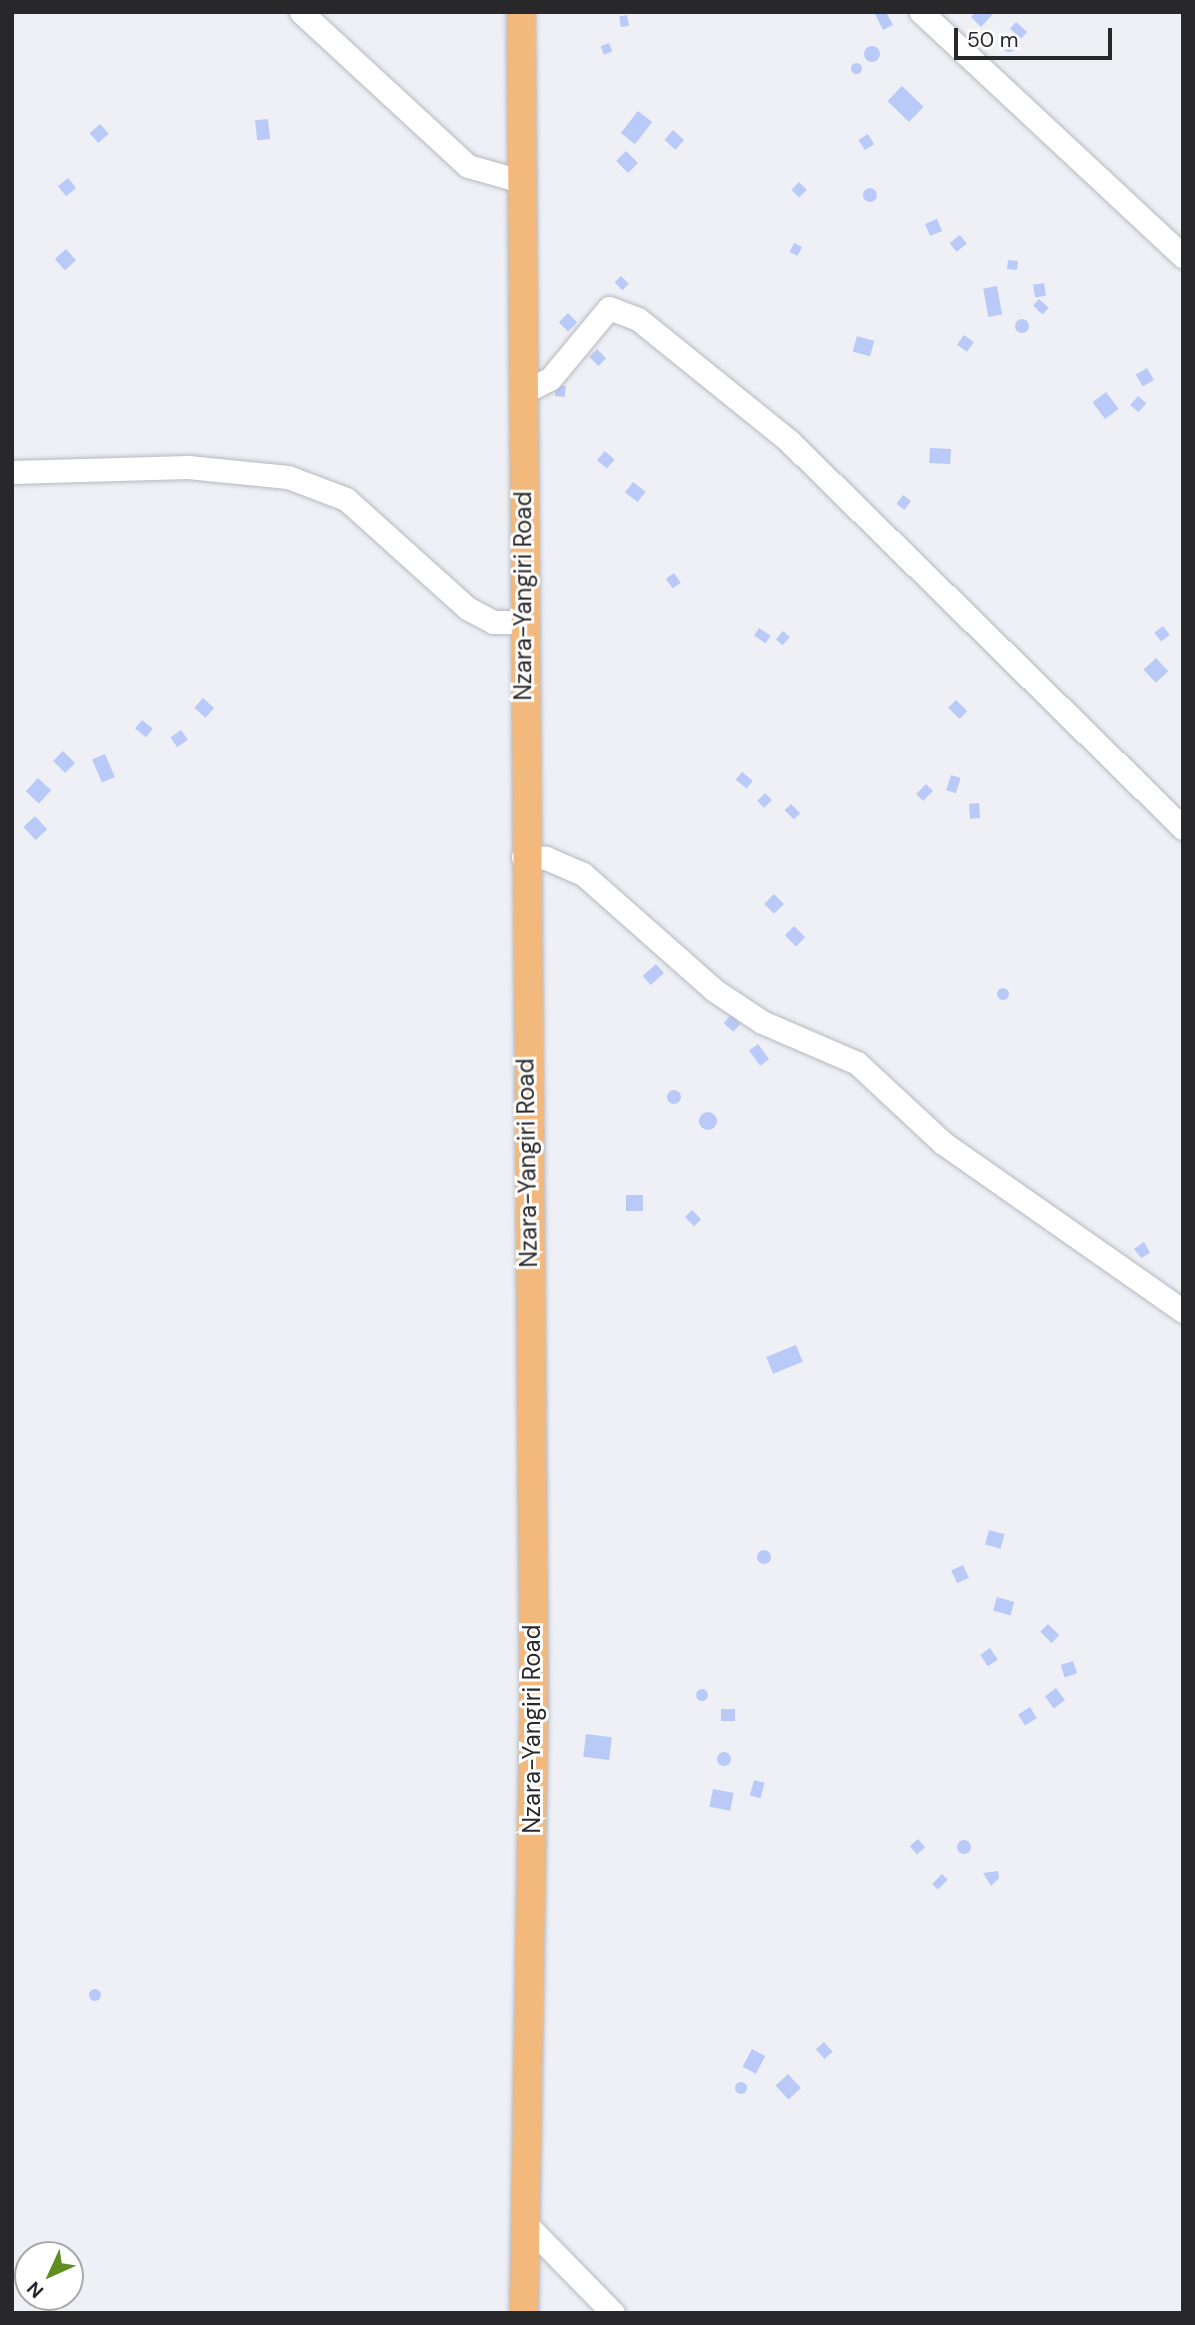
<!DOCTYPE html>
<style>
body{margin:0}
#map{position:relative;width:1195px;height:2325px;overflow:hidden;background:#eef0f6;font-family:"DM Sans",sans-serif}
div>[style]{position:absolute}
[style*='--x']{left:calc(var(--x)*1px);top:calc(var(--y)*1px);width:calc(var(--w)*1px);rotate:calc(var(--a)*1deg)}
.building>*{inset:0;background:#b9caf9;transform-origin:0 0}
.round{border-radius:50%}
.roads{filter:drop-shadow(0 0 2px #b6b8be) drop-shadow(0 0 2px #b6b8be)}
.minor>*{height:23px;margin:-11.5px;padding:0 11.5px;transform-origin:11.5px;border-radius:11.5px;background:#fff}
.major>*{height:28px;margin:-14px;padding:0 14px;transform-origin:14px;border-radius:14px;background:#f3b97c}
span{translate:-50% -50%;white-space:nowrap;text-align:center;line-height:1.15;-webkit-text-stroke:6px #fff;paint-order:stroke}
.street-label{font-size:24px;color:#28282b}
.frame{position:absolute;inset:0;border:14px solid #28282b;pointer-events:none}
.north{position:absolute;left:14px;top:2241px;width:70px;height:70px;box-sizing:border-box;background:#fff;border:2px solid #a9a9aa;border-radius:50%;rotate:225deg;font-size:19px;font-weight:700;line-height:28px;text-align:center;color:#28282b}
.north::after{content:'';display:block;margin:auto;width:24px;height:32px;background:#5e8d21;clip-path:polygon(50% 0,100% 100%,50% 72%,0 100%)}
.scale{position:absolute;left:954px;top:28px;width:158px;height:32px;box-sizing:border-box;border:4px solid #28282b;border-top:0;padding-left:9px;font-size:21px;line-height:24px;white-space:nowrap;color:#28282b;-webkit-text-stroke:5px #fff;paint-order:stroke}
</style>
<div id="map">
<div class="building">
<i style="clip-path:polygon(886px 12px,893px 25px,883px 30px,875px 14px)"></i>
<i style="clip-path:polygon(975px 12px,990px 12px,992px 15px,981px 27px,971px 17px)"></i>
<i style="left:627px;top:15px;width:11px;height:8px;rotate:80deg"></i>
<i style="left:1016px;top:22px;width:15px;height:9px;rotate:42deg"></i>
<i class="round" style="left:1002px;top:38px;width:14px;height:14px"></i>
<i style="left:609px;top:43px;width:9px;height:9px;rotate:69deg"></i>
<i class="round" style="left:864px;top:46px;width:16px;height:16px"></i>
<i class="round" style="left:850.5px;top:62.5px;width:11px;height:11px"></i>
<i style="left:902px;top:86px;width:30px;height:21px;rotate:44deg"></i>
<i style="left:638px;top:111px;width:18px;height:28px;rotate:38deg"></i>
<i style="left:268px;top:119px;width:20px;height:13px;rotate:84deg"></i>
<i style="left:100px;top:124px;width:13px;height:14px;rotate:48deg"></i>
<i style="left:673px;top:130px;width:15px;height:13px;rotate:42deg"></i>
<i style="left:868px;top:134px;width:12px;height:11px;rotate:59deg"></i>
<i style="left:626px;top:151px;width:17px;height:14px;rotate:45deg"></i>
<i style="left:68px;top:178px;width:13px;height:13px;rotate:51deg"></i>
<i style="left:799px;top:182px;width:11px;height:11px;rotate:45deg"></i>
<i class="round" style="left:863px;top:188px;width:14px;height:14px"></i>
<i style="left:937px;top:219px;width:13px;height:13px;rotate:67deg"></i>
<i style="left:960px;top:235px;width:11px;height:13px;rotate:52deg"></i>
<i style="left:794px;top:243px;width:9px;height:10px;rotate:27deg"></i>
<i style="left:66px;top:249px;width:15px;height:15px;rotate:48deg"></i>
<i style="left:1008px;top:260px;width:10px;height:9px;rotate:6deg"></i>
<i style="left:621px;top:276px;width:11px;height:9px;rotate:45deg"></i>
<i style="left:1044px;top:283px;width:13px;height:11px;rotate:81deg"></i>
<i style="left:997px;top:286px;width:29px;height:14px;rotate:80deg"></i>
<i style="left:1039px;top:299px;width:13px;height:9px;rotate:42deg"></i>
<i style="left:568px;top:313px;width:13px;height:13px;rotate:45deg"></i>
<i class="round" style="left:1015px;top:319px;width:14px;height:14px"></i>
<i style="left:964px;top:335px;width:12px;height:12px;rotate:35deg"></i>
<i style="left:857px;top:336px;width:18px;height:16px;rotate:16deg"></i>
<i style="left:597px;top:349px;width:13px;height:11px;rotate:45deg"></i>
<i style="left:1147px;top:368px;width:14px;height:13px;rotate:60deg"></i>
<i style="left:556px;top:385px;width:10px;height:11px;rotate:6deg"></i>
<i style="left:1106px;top:392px;width:21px;height:17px;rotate:53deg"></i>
<i style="left:1138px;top:396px;width:11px;height:12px;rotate:41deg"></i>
<i style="left:930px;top:448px;width:21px;height:15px;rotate:3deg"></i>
<i style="left:605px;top:451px;width:13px;height:12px;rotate:42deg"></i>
<i style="left:633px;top:482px;width:16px;height:13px;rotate:38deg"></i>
<i style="left:903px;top:495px;width:10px;height:11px;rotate:37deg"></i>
<i style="left:674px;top:573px;width:12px;height:10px;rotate:55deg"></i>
<i style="left:1163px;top:626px;width:11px;height:11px;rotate:52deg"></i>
<i style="left:759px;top:628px;width:14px;height:9px;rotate:34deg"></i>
<i style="left:783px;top:631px;width:9px;height:11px;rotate:41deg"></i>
<i style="left:1156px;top:658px;width:18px;height:17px;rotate:47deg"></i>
<i style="left:203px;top:698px;width:15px;height:13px;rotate:42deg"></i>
<i style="left:956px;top:700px;width:16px;height:11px;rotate:45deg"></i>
<i style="left:142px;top:720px;width:14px;height:11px;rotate:39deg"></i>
<i style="left:181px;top:730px;width:12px;height:13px;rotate:55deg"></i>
<i style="left:63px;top:751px;width:17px;height:14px;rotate:45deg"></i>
<i style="left:105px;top:754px;width:25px;height:14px;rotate:67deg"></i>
<i style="left:742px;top:772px;width:14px;height:10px;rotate:39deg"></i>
<i style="left:951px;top:775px;width:10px;height:16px;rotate:17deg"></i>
<i style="left:38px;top:778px;width:18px;height:18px;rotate:43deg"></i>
<i style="left:926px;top:784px;width:10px;height:14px;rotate:45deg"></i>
<i style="left:765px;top:793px;width:10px;height:11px;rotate:45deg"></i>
<i style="left:979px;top:803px;width:15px;height:10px;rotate:86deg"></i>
<i style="left:791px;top:804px;width:13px;height:9px;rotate:45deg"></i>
<i style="left:35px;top:816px;width:18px;height:16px;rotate:47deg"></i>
<i style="left:774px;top:894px;width:14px;height:14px;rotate:45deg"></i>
<i style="left:794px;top:926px;width:16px;height:13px;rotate:45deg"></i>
<i style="left:656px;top:964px;width:12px;height:18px;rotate:48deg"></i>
<i class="round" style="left:997px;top:988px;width:12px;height:12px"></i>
<i style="left:731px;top:1015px;width:13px;height:11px;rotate:42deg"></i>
<i style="left:758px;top:1044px;width:19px;height:11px;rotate:54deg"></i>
<i class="round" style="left:667px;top:1090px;width:14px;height:14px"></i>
<i class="round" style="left:699px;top:1112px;width:18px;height:18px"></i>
<i style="left:626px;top:1195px;width:17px;height:16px"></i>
<i style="left:692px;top:1210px;width:13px;height:10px;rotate:45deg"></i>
<i style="clip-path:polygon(1144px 1242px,1150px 1253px,1141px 1258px,1134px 1249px)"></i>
<i style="left:796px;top:1345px;width:18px;height:32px;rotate:68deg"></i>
<i style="left:989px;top:1530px;width:16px;height:15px;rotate:15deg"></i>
<i class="round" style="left:757px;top:1550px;width:14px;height:14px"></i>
<i style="left:963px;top:1565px;width:14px;height:13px;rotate:65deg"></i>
<i style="left:997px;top:1597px;width:18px;height:14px;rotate:16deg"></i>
<i style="left:1048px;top:1624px;width:16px;height:11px;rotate:45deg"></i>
<i style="left:990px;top:1648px;width:14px;height:12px;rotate:56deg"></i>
<i style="left:1073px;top:1661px;width:13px;height:13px;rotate:72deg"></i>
<i style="left:1056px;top:1688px;width:15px;height:14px;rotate:53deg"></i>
<i class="round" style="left:696px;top:1689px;width:12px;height:12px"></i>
<i style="left:1030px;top:1707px;width:13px;height:14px;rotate:58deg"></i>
<i style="left:721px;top:1709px;width:14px;height:12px"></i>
<i style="left:586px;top:1734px;width:26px;height:23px;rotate:7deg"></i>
<i class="round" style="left:717px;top:1752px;width:14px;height:14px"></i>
<i style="left:754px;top:1780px;width:11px;height:16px;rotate:15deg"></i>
<i style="left:713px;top:1789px;width:21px;height:18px;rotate:11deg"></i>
<i style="left:918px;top:1839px;width:11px;height:11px;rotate:49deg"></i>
<i class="round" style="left:957px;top:1840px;width:14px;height:14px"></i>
<i style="clip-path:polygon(998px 1871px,999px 1878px,991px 1886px,983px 1873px)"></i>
<i style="left:942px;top:1874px;width:8px;height:14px;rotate:45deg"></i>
<i class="round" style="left:89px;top:1989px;width:12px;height:12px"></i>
<i style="left:824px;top:2042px;width:13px;height:11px;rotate:48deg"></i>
<i style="left:752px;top:2049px;width:15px;height:20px;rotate:28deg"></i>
<i style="left:788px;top:2074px;width:19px;height:17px;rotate:47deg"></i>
<i class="round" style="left:735px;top:2082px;width:12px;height:12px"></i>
</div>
<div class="roads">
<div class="minor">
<i style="--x:301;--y:12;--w:227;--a:42.7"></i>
<i style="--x:468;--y:166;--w:55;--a:15.8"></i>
<i style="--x:921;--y:12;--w:358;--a:43"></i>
<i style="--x:522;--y:393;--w:31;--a:-27"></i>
<i style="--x:550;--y:379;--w:92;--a:-50.3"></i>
<i style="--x:609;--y:308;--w:31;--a:21"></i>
<i style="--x:638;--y:319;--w:194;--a:38.9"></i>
<i style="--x:789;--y:441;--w:552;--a:44.49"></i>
<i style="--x:12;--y:472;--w:176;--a:-1.6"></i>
<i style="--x:188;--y:467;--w:100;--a:5.7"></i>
<i style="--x:288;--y:477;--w:62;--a:20.8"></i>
<i style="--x:346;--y:499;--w:163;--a:42"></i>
<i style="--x:467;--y:608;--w:30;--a:28"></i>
<i style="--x:493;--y:622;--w:31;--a:0"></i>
<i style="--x:523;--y:857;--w:23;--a:2"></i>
<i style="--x:546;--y:858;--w:40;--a:23.4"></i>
<i style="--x:583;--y:874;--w:175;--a:41.5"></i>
<i style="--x:714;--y:990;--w:58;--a:33.7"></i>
<i style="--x:762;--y:1022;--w:103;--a:23.3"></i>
<i style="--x:857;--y:1063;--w:117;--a:42.9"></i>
<i style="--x:943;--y:1143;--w:293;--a:35"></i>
<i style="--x:524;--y:2222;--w:127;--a:45.6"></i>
</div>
<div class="major">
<i style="--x:521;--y:12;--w:1690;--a:89.56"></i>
<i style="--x:534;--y:1702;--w:611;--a:90.94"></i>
</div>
</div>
<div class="street-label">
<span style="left:523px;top:596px;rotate:-90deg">Nzara-Yangiri Road</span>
<span style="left:527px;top:1163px;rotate:-91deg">Nzara-Yangiri Road</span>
<span style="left:532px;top:1729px;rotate:-90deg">Nzara-Yangiri Road</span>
</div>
<div class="frame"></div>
<div class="north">N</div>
<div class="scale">50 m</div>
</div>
